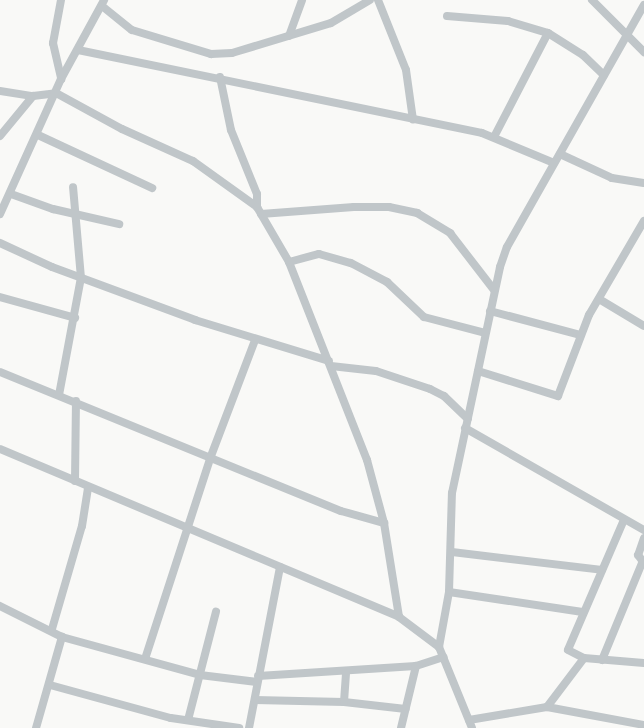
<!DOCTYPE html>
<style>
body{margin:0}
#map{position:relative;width:644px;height:728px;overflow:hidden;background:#f9f9f7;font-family:Roboto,sans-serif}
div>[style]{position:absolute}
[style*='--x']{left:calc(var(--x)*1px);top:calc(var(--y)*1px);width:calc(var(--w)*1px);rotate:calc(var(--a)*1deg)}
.minor>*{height:8px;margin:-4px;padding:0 4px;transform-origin:4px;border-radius:4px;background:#c0c6c9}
span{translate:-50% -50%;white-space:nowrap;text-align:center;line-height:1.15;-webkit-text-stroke:4px #fff;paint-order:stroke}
</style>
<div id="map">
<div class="minor">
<i style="--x:61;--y:0;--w:44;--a:100.5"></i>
<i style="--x:53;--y:43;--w:37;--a:77"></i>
<i style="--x:378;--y:0;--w:75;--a:68.2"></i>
<i style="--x:406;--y:70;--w:50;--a:82"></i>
<i style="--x:592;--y:0;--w:74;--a:45"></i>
<i style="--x:102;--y:6;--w:38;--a:39"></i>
<i style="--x:132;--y:30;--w:83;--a:16.9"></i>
<i style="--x:211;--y:54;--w:21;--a:-3"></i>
<i style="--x:232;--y:53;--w:103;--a:-16.9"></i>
<i style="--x:331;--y:23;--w:45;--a:-30.5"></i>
<i style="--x:447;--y:16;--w:61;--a:4.7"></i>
<i style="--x:508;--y:21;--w:42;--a:16.7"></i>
<i style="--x:548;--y:33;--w:41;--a:32.2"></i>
<i style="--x:583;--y:55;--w:29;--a:44"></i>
<i style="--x:289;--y:36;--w:38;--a:-70"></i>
<i style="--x:78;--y:50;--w:412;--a:11.6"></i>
<i style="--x:482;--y:133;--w:78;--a:22.6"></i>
<i style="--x:220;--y:77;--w:54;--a:78.3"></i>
<i style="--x:231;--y:130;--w:69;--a:67.9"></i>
<i style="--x:257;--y:194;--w:13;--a:90"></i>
<i style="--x:0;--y:91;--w:33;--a:9"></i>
<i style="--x:33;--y:96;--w:23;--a:-7"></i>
<i style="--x:56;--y:93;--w:75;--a:28.6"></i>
<i style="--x:122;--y:129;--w:78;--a:24.3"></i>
<i style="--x:193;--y:161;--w:79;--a:35.7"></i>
<i style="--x:257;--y:207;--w:64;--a:59.8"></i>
<i style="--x:289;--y:262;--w:213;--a:68.5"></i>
<i style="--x:367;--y:460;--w:65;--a:74.9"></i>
<i style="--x:384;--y:523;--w:95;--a:80.9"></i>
<i style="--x:38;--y:135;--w:126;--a:24.9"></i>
<i style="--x:0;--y:136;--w:52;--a:-50.5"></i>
<i style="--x:494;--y:137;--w:117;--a:-62.6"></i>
<i style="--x:560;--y:154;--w:57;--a:24.8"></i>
<i style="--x:612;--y:178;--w:32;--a:9"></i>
<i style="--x:11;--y:194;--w:45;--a:19.7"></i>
<i style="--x:53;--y:209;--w:68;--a:12.8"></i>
<i style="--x:0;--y:214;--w:148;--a:-65.7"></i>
<i style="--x:61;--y:79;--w:90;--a:-61.4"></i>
<i style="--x:261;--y:214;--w:93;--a:-4.3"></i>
<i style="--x:354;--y:207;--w:35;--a:0"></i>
<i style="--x:389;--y:207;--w:29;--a:12"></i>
<i style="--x:417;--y:213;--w:39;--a:31"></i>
<i style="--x:450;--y:233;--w:72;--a:52.3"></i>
<i style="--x:0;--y:243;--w:57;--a:24.8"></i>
<i style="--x:52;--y:267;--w:153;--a:20.3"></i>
<i style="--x:195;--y:320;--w:140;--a:17"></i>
<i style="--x:289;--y:262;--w:31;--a:-15"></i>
<i style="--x:319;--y:254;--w:33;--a:16"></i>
<i style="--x:351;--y:263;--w:41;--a:27.8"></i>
<i style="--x:387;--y:282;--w:51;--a:43.4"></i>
<i style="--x:424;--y:317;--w:63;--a:14.7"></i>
<i style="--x:0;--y:297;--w:78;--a:15.6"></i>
<i style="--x:599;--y:299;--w:52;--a:31"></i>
<i style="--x:490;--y:311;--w:94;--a:14.8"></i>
<i style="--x:331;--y:366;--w:45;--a:6.3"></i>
<i style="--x:376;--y:371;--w:57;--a:18.4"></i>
<i style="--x:430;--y:389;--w:16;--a:27"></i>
<i style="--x:444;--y:396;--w:33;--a:44"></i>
<i style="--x:478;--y:371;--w:84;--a:17.4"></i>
<i style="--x:558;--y:396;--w:87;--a:-69.1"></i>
<i style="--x:589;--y:315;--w:109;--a:-59.7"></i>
<i style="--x:0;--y:372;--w:368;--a:22.2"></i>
<i style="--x:341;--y:511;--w:45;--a:15.6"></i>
<i style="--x:59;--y:395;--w:119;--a:-79.4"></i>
<i style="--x:81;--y:278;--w:91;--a:-95"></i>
<i style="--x:465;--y:428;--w:206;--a:29.7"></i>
<i style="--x:0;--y:449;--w:433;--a:22.8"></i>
<i style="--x:399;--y:617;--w:50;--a:36.9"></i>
<i style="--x:439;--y:647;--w:87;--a:67.8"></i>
<i style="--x:75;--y:481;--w:80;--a:-89.3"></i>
<i style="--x:623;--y:522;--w:139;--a:113.3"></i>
<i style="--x:568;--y:650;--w:18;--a:27"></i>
<i style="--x:584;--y:658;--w:60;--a:4.8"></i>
<i style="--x:644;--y:538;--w:18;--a:109"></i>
<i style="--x:638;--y:555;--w:10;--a:53"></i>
<i style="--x:452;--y:552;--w:151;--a:6.8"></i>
<i style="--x:449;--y:592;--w:135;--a:8.5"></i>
<i style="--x:0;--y:606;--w:69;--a:26.6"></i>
<i style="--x:62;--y:637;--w:143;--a:15.4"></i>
<i style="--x:200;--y:675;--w:57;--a:7"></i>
<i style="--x:52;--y:629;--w:107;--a:-73.8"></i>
<i style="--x:82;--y:526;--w:38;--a:-81"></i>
<i style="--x:439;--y:647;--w:56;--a:-79.7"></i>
<i style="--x:449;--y:592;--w:99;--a:-88.3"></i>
<i style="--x:452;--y:493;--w:231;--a:-78"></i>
<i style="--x:500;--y:267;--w:21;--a:-71"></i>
<i style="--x:507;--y:247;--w:278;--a:-60.5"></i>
<i style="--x:145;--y:659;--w:213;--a:-72"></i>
<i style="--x:211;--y:456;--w:124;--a:-69.2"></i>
<i style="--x:602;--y:660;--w:105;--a:-67.6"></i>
<i style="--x:258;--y:676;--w:158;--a:-3.6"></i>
<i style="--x:416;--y:666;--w:29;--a:-18"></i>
<i style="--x:50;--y:685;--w:125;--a:15.3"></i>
<i style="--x:171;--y:718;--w:69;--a:8.4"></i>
<i style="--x:255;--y:700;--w:89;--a:1.3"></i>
<i style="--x:344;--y:702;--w:62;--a:6.4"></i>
<i style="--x:344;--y:702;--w:29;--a:-86"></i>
<i style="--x:547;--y:707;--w:61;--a:-52.9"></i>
<i style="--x:188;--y:720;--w:112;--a:-75.5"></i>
<i style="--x:469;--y:720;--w:79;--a:-9.5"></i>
<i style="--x:547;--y:707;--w:99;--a:10.5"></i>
<i style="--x:36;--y:728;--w:95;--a:-74.1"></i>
<i style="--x:249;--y:728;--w:164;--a:-79.1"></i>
<i style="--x:401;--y:728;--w:64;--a:-76.4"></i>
</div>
</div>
